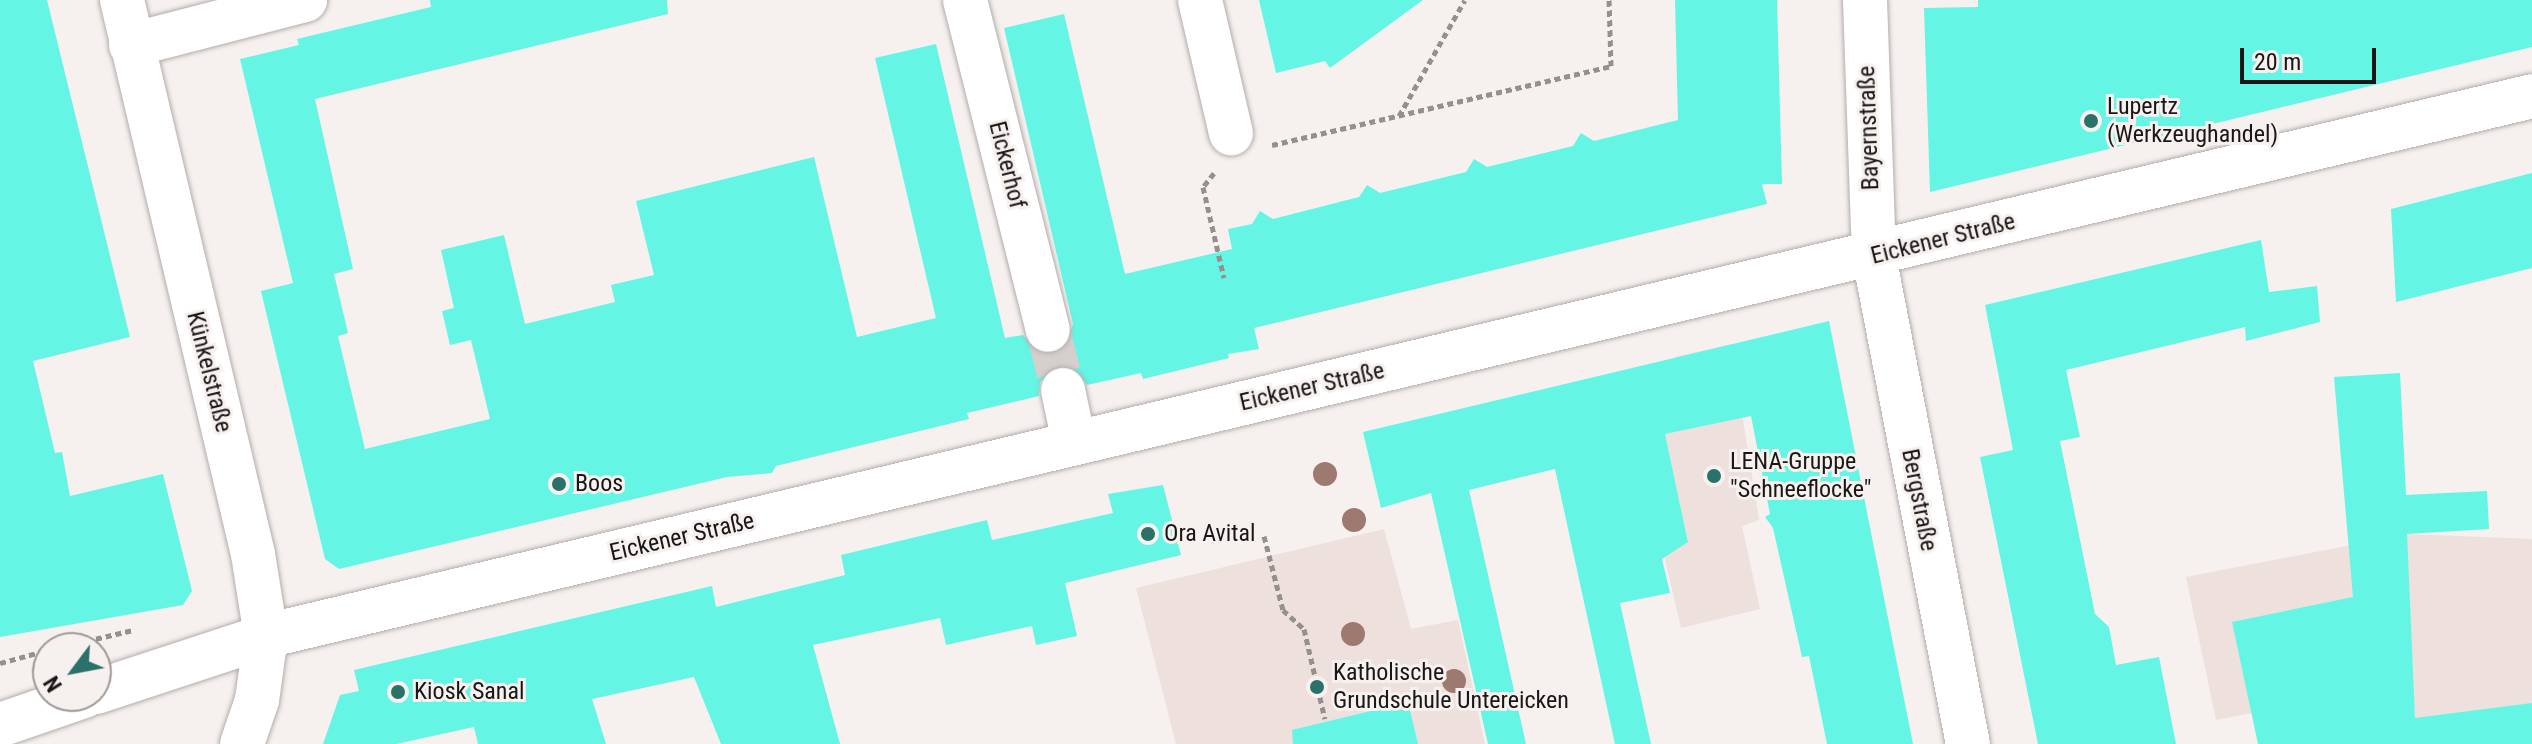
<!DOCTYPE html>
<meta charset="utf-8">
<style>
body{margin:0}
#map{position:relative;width:2532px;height:744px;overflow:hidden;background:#f6f0ee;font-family:"Roboto Condensed",sans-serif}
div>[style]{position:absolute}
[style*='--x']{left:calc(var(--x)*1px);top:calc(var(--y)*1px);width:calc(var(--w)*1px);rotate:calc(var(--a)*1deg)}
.built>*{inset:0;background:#eee0dc}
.building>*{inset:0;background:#64f5e5}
.minor-tunnel>*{height:44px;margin-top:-22px;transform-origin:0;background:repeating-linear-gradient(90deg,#d5cfce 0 44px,transparent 0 66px)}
.path>*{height:5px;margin-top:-2.5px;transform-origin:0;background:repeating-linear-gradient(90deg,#94908e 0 6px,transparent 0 10px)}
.roads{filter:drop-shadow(0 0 2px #b2adac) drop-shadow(0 0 2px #b2adac)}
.minor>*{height:44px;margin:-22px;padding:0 22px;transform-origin:22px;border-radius:22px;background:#fff}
.trees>*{width:24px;height:24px;margin:-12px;border-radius:50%;background:#9d796f}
.dots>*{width:22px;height:22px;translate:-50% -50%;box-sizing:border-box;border:4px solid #f6f0ee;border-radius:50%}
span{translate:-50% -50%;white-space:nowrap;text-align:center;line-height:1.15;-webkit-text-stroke:6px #f6f0ee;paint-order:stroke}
.poi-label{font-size:24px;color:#191716}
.left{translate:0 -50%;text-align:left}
.street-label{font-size:24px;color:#191716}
.north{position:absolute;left:32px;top:632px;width:80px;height:80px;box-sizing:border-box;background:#f6f0ee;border:2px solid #9e9998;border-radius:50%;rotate:238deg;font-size:22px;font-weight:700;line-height:32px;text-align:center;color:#191716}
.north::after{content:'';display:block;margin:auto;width:28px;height:36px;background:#2a716a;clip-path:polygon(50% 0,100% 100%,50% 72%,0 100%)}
.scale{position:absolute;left:2240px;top:48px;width:136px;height:36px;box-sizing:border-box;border:4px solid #191716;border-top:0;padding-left:10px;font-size:24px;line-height:28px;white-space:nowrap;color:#191716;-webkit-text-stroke:6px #f6f0ee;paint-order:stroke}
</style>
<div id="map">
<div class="built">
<i style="clip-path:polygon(1731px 344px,1759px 520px,1742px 526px,1760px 609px,1681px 628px,1662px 546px,1688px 541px,1666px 439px,1656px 432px,1675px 357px)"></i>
<i style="clip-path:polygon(1384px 529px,1411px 629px,1458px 620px,1485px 744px,1176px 744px,1136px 588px)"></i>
<i style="clip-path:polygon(2408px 534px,2532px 539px,2532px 744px,2416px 744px,2413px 682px,2216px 720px,2186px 577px)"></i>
</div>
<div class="building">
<i style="clip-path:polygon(0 0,47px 0,130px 337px,33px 361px,55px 453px,62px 452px,70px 496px,163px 474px,192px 591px,183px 605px,0 637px)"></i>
<i style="clip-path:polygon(430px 0,667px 0,668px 14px,315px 99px,353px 269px,334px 274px,348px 333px,338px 336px,365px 449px,490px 419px,471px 340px,450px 345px,442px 311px,454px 308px,441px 250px,504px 235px,525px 324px,615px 302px,611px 285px,654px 275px,636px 201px,814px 157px,857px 337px,936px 318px,875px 58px,936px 44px,1005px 338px,1023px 335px,1042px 354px,1065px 348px,1073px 324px,1004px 28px,1064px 14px,1125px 274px,1232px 249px,1228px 229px,1252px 224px,1260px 211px,1273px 219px,1359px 197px,1367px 185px,1380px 193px,1466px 172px,1474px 159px,1487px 167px,1573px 146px,1581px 133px,1594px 141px,1678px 120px,1675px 0,1777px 0,1782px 184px,1762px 184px,1767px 204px,1254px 328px,1259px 349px,1228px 354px,1229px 358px,1143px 379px,1141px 373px,1087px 385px,1071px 367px,1057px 366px,1040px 382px,1039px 396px,967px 413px,969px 419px,776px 466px,772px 473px,727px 477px,339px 569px,325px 559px,261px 291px,293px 283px,240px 59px,299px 45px,297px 39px,431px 7px)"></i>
<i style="clip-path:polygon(1259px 0,1423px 0,1330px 68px,1325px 61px,1276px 73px)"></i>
<i style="clip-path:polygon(1978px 0,2532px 0,2532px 47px,1930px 192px,1924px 8px,1978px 7px)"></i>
<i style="clip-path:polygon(2532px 173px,2532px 268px,2396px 302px,2391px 209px)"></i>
<i style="clip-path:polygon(2261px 240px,2269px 292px,2317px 286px,2320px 322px,2246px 341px,2245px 327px,2066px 370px,2080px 437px,2060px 441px,2095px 614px,2109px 627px,2116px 665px,2159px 657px,2176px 744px,2038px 744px,1980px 457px,2013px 450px,1985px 305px)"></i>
<i style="clip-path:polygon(1829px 321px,1913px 744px,1827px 744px,1809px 656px,1802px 657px,1773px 528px,1765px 517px,1770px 514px,1751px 416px,1665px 434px,1688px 542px,1662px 559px,1670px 593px,1620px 603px,1651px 744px,1615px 744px,1555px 469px,1469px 490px,1526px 744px,1488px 744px,1431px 493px,1381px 508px,1363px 432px)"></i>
<i style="clip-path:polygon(2400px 373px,2406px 495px,2487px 491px,2489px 529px,2407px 534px,2415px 718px,2532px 703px,2532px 744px,2258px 744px,2232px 622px,2353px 597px,2334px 377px)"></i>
<i style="clip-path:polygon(1163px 485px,1181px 555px,1065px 583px,1077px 636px,1036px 645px,1032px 626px,946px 645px,940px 618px,813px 645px,840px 744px,721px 744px,694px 677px,592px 699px,606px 744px,478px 744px,474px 727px,396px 744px,323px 744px,340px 695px,359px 691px,354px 670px,712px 586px,716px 607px,845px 575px,841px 555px,987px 520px,992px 540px,1113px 513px,1108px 494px)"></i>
<i style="clip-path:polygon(1408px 702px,1418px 744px,1293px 744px,1292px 730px)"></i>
</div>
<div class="minor-tunnel">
<i style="--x:1048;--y:330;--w:62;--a:76"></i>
</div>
<div class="path">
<i style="--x:1399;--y:116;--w:133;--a:-60.4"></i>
<i style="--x:1272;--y:145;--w:348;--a:-13.1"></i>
<i style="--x:1611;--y:66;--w:66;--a:-91.7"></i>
<i style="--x:1214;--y:173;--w:18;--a:128"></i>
<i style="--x:1203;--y:187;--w:93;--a:77"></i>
<i style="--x:1264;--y:536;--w:76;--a:75.6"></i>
<i style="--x:1283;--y:610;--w:28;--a:42"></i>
<i style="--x:1304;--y:629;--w:92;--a:76.9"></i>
<i style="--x:57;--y:648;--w:78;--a:-13.3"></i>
<i style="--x:0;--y:663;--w:50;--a:-15.2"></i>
</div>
<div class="roads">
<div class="minor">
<i style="--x:122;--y:0;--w:569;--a:76.7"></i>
<i style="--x:253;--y:554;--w:83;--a:81"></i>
<i style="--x:266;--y:636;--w:65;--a:98"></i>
<i style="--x:257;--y:700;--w:46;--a:108.8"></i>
<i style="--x:965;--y:0;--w:340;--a:75.9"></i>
<i style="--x:1200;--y:0;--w:137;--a:76.9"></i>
<i style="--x:1865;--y:0;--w:256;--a:88"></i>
<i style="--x:1874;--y:256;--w:497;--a:79.1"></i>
<i style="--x:131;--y:45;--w:180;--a:-14.5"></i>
<i style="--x:1063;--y:390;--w:53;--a:78.1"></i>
<i style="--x:96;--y:692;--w:179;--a:-18.2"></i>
<i style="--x:266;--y:636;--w:2329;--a:-13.4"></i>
<i style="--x:0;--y:725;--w:89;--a:-19"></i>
</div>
</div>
<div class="trees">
<i style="left:1325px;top:474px"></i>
<i style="left:1354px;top:520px"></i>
<i style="left:1353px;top:634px"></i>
<i style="left:1454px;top:681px"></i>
</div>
<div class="dots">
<i style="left:2091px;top:121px;background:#2a716a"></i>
<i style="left:1714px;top:476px;background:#2a716a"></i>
<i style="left:559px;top:484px;background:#2a716a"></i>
<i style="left:1148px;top:534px;background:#2a716a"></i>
<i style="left:1317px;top:687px;background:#2a716a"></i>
<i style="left:398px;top:692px;background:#2a716a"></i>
</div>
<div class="poi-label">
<span class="left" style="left:2107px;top:121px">Lupertz<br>(Werkzeughandel)</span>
<span class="left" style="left:1730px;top:476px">LENA-Gruppe<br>"Schneeflocke"</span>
<span class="left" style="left:575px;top:484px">Boos</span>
<span class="left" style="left:1164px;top:534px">Ora Avital</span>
<span class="left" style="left:1333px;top:687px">Katholische<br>Grundschule Untereicken</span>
<span class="left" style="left:414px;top:692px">Kiosk Sanal</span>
</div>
<div class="street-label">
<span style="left:1869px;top:128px;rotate:-92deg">Bayernstraße</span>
<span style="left:1007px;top:165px;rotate:76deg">Eickerhof</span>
<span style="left:1943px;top:239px;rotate:-14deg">Eickener Straße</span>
<span style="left:209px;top:372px;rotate:76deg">Künkelstraße</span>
<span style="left:1312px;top:387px;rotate:-13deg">Eickener Straße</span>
<span style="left:1919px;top:500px;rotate:79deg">Bergstraße</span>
<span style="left:682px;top:537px;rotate:-13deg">Eickener Straße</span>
</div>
<div class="north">N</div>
<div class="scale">20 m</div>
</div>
